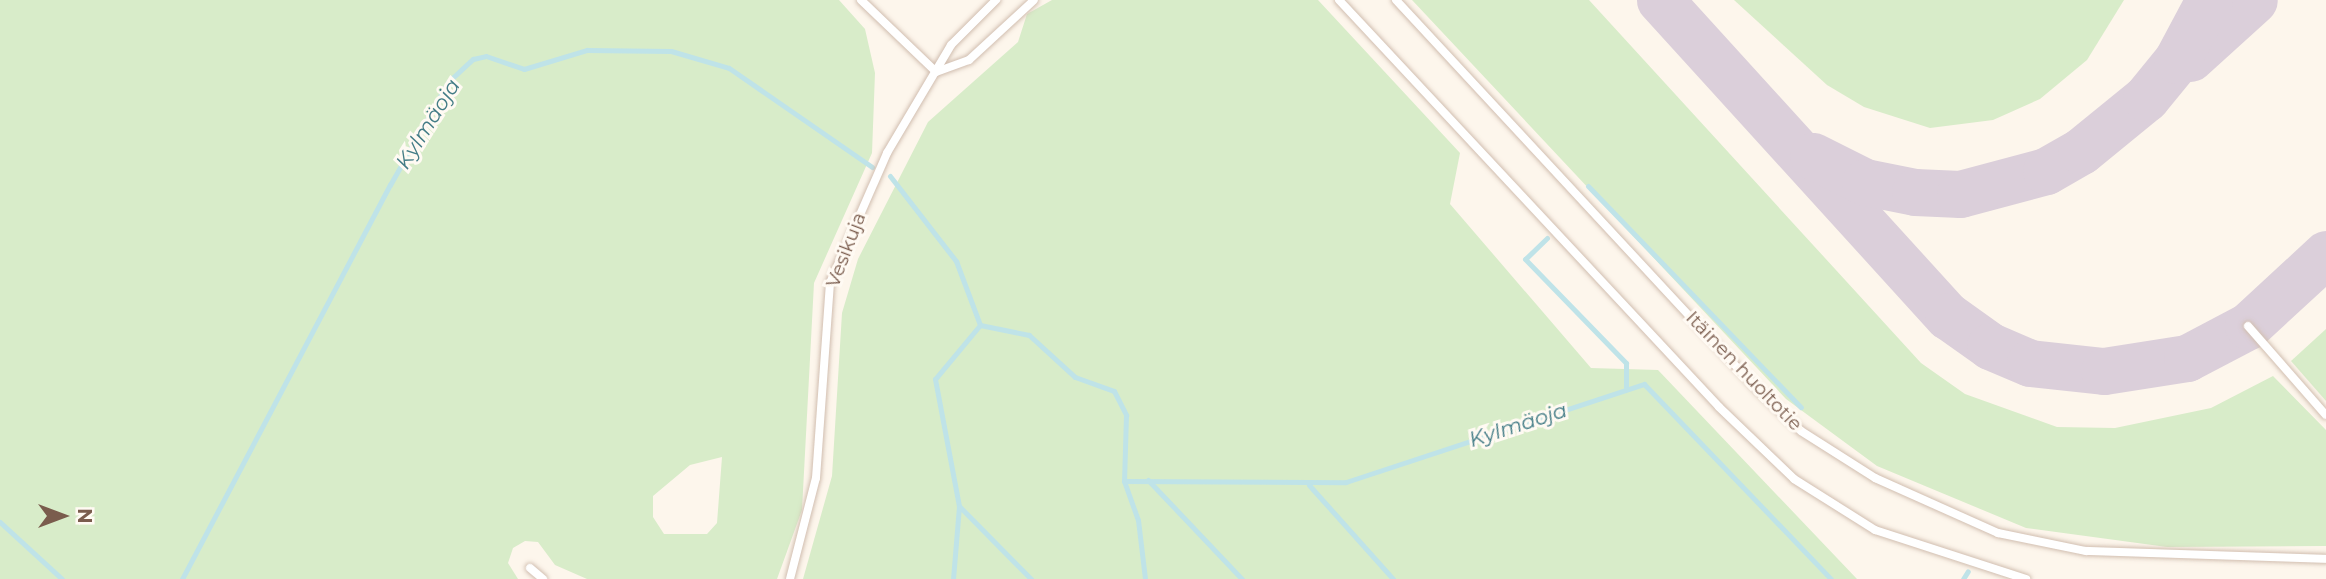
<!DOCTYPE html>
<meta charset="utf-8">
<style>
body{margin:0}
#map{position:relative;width:2326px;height:579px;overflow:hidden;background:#fdf6ec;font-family:Montserrat,sans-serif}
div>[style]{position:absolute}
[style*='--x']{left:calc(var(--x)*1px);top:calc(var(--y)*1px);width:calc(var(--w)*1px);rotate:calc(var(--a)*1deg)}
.green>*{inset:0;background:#d8ecc9}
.stream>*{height:5px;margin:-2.5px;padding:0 2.5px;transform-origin:2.5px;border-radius:2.5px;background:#bfe3e8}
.taxiway>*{height:47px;margin:-23.5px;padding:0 23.5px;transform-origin:23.5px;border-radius:23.5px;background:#dbcfda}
.roads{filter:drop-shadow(0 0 2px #d1beb0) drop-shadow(0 0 2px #d1beb0)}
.lane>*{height:8px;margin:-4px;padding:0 4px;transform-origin:4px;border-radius:4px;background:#fff}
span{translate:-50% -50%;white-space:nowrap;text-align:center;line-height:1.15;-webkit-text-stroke:6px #fffaf3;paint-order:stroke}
.street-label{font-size:19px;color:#7a5c4d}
.water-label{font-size:21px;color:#437c86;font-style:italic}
.north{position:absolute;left:28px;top:481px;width:70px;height:70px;-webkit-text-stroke:5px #fffaf3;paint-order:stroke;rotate:90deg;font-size:19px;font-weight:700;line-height:28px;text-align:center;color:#7a5c4d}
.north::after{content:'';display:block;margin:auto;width:24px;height:32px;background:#7a5c4d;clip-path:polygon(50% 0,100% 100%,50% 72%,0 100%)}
</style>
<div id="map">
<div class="green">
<i style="clip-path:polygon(evenodd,0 0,839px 0,865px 29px,875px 73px,872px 153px,814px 283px,802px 510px,777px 579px,587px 579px,555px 565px,538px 542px,525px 541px,513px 548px,508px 563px,518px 579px,0 579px,0 0,722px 457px,717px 523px,707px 534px,664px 534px,653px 517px,653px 496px,690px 465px,722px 457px)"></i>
<i style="clip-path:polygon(1052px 0,1318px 0,1460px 153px,1450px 204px,1591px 368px,1658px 370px,1857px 579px,803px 579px,832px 476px,842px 313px,858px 259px,928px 122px,1018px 42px,1027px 14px)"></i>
<i style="clip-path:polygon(1412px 0,1589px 0,1921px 363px,1965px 394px,2057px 427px,2115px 428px,2211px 408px,2273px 376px,2326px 430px,2326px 546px,2167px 547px,2026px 528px,1877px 466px,1786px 399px)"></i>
<i style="clip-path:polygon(1734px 0,2124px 0,2087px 60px,2040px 99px,1993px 120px,1930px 128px,1864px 107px,1827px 85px)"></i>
<i style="clip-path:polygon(2326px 329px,2326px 401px,2291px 361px)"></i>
</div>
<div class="stream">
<i style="--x:890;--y:176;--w:108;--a:52.2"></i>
<i style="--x:956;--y:261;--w:68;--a:69.4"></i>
<i style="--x:980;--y:325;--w:50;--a:11.5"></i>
<i style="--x:1029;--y:335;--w:62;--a:42.4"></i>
<i style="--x:1075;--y:377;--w:41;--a:19.7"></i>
<i style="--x:1114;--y:391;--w:27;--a:63"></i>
<i style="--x:1126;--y:415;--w:66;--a:91.7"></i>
<i style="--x:1124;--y:481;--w:41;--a:70.3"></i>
<i style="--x:1138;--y:520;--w:59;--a:83.2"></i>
<i style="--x:1588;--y:186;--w:307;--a:46.1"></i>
<i style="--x:1547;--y:238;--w:30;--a:136"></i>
<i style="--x:1525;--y:259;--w:145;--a:45.8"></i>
<i style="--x:1626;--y:363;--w:24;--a:90"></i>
<i style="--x:980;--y:325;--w:70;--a:129.8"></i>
<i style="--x:935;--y:379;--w:129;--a:79.3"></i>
<i style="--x:959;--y:506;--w:103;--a:45.4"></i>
<i style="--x:1148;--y:480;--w:137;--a:46.5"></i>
<i style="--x:1124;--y:481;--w:222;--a:0.3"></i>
<i style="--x:1346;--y:482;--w:314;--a:-18.2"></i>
<i style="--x:1644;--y:384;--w:270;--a:46.2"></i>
<i style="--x:1309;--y:485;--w:126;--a:48.2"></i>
<i style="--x:0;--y:522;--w:84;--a:42.6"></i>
<i style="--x:182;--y:579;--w:446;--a:-62.2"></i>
<i style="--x:390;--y:185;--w:118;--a:-60.6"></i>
<i style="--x:448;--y:82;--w:34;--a:-43"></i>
<i style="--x:473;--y:59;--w:13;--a:-13"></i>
<i style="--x:486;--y:56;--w:40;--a:18.9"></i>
<i style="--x:524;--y:69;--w:66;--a:-16.8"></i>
<i style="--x:587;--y:50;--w:84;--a:0.7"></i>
<i style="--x:671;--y:51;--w:60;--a:16.3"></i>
<i style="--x:729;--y:68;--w:174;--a:34.7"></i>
<i style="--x:953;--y:579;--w:73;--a:-85.3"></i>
<i style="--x:1963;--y:579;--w:9;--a:-58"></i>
</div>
<div class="taxiway">
<i style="--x:1660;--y:0;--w:428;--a:47.7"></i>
<i style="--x:1948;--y:316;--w:52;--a:35.5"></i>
<i style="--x:1990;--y:346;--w:43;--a:23"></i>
<i style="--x:2030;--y:363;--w:74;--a:6.2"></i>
<i style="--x:2104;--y:371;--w:84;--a:-8.9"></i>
<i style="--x:2187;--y:358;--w:69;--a:-27.7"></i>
<i style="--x:2248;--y:326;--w:106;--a:-42.7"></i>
<i style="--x:2190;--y:58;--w:86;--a:-42.2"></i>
<i style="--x:1813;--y:156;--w:58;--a:26.6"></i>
<i style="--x:1865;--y:182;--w:51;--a:11.3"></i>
<i style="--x:1915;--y:192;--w:45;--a:2.5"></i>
<i style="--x:1960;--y:194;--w:89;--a:-15"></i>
<i style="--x:2046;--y:171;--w:40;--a:-29.7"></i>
<i style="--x:2081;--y:151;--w:84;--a:-39.2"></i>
<i style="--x:2146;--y:98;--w:49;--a:-50.8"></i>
<i style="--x:2177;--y:60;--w:68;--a:-61.9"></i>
</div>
<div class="roads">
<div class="lane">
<i style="--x:861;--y:0;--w:104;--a:43.8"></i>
<i style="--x:1339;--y:0;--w:557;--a:46.96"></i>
<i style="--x:1719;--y:407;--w:104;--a:43.8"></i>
<i style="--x:1794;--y:479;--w:96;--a:32.2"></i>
<i style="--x:1875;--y:530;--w:159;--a:18"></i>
<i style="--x:1396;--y:0;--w:532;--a:47.13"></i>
<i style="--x:1758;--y:390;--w:59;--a:43.6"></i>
<i style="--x:1801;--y:431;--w:88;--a:32.4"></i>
<i style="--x:1875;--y:478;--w:135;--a:24.1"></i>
<i style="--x:1998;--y:533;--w:90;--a:11.6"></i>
<i style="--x:2086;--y:551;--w:240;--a:1.9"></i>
<i style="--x:936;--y:72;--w:35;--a:-20"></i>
<i style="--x:969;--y:60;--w:88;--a:-42.7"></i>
<i style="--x:2248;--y:326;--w:118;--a:48.8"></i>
<i style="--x:530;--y:568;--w:17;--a:40"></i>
<i style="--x:790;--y:579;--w:104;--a:-75.6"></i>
<i style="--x:816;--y:478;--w:196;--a:-85.9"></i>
<i style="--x:830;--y:283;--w:142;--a:-66.3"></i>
<i style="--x:887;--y:153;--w:126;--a:-59.3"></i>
<i style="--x:951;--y:45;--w:64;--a:-45"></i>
</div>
</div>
<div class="street-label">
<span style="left:846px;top:250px;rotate:-69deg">Vesikuja</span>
<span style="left:1744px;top:371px;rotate:46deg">Itäinen huoltotie</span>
</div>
<div class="water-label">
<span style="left:428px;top:124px;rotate:-58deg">Kylmäoja</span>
<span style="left:1518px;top:425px;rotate:-18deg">Kylmäoja</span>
</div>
<div class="north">N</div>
</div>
